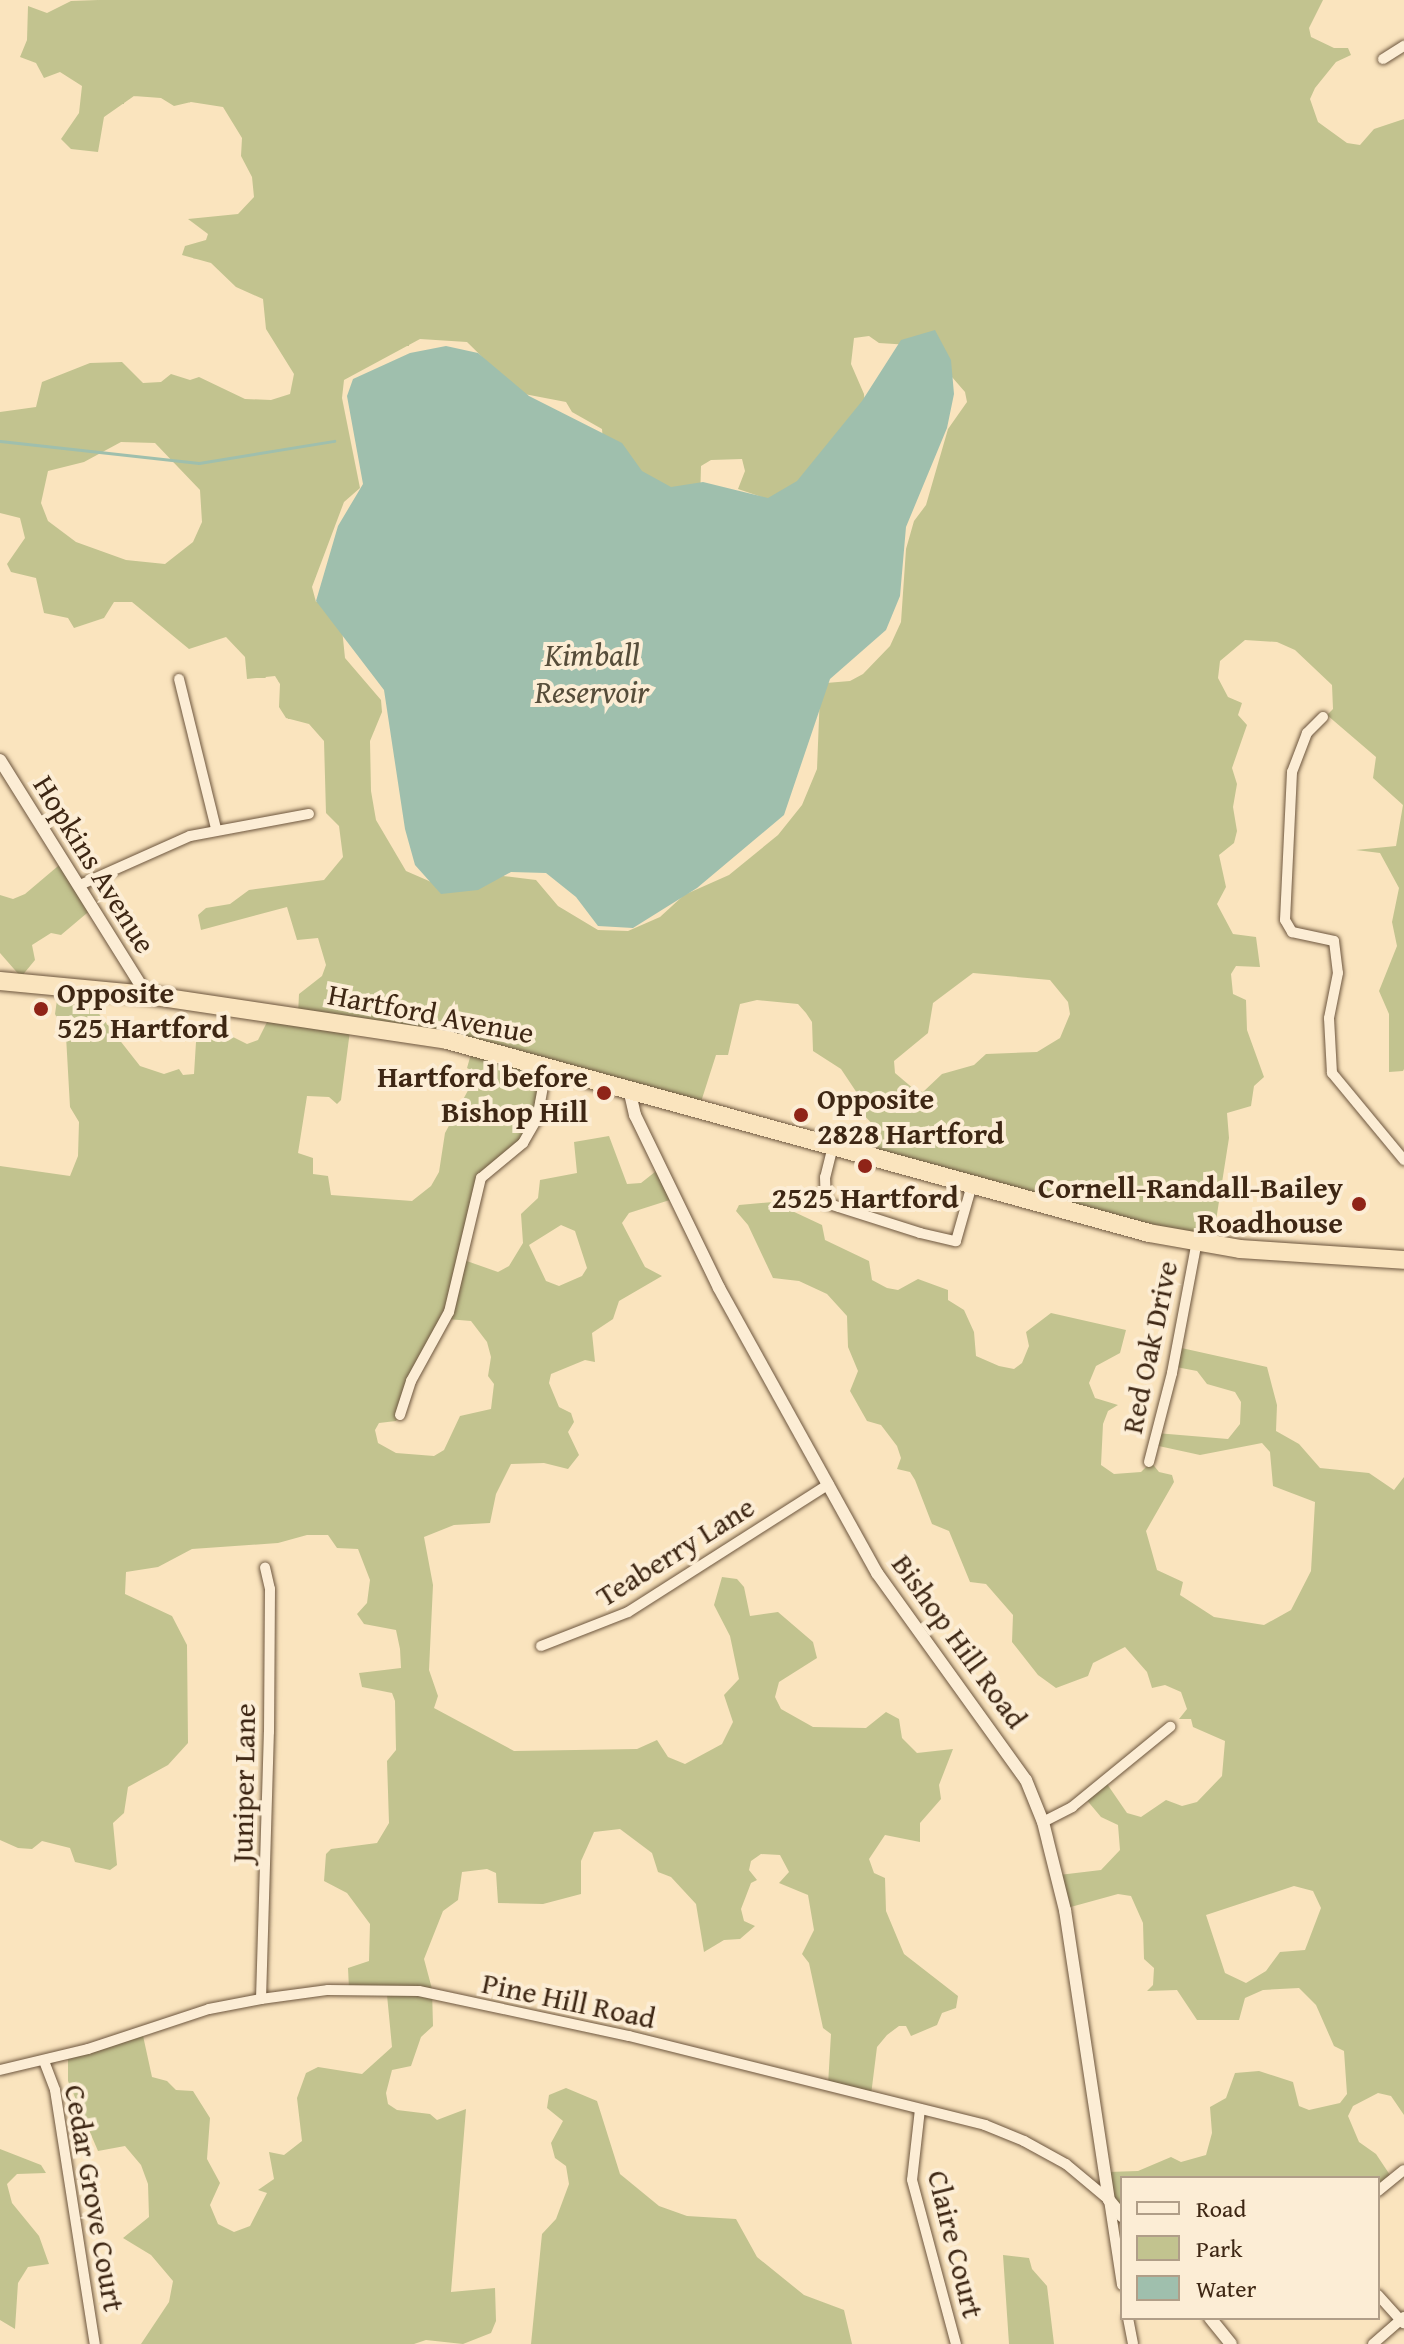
<!DOCTYPE html>
<style>
body{margin:0}
#map{position:relative;width:1404px;height:2344px;overflow:hidden;background:#fae4be;font-family:"Gentium Book Plus",serif}
div>[style]{position:absolute}
[style*='--x']{left:calc(var(--x)*1px);top:calc(var(--y)*1px);width:calc(var(--w)*1px);rotate:calc(var(--a)*1deg)}
.green>*{inset:0;background:#c2c38f}
.water>*{inset:0;background:#9fbfad}
.stream>*{height:3px;margin:-1.5px;padding:0 1.5px;transform-origin:1.5px;border-radius:1.5px;background:#9fbfad}
.roads{filter:drop-shadow(0 0 2px #6d563e) drop-shadow(0 0 2px #6d563e)}
.minor>*{height:10px;margin:-5px;padding:0 5px;transform-origin:5px;border-radius:5px;background:#fcedd5}
.tertiary>*{height:12px;margin:-6px;padding:0 6px;transform-origin:6px;border-radius:6px;background:#fcedd5}
.trunk>*{height:18px;margin:-9px;padding:0 9px;transform-origin:9px;border-radius:9px;background:#fae4be}
.dots>*{width:22px;height:22px;translate:-50% -50%;box-sizing:border-box;border:4px solid #fcedd5;border-radius:50%}
span{translate:-50% -50%;white-space:nowrap;text-align:center;line-height:1.15;-webkit-text-stroke:8px #fcedd5;paint-order:stroke}
.street-label{font-size:30px;color:#3e2714}
.poi-label{font-size:30px;color:#3e2714;font-weight:700}
.left{translate:0 -50%;text-align:left}
.right{translate:-100% -50%;text-align:right}
.water-label{font-size:32px;color:#564d3a;font-style:italic}
.legend{position:absolute;left:1120px;top:2176px;width:260px;height:144px;box-sizing:border-box;background:#fcedd5;border:2px solid #b09e88;margin:0;padding:10px 14px;list-style:none;font-size:24px;color:#3e2714}
.legend li{display:flex;align-items:center;gap:16px;height:40px}
.legend b{width:40px;border:2px solid #b09e88}
</style>
<div id="map">
<div class="green">
<i style="clip-path:polygon(evenodd,98px 0,1323px 0,1309px 28px,1311px 37px,1334px 48px,1348px 48px,1351px 55px,1336px 62px,1315px 88px,1310px 99px,1318px 122px,1347px 143px,1360px 145px,1374px 129px,1404px 119px,1404px 1069px,1403px 1071px,1389px 1072px,1389px 1014px,1379px 991px,1397px 946px,1392px 922px,1399px 888px,1380px 853px,1356px 850px,1396px 846px,1403px 805px,1373px 778px,1376px 757px,1327px 715px,1333px 709px,1332px 685px,1295px 650px,1277px 642px,1245px 640px,1220px 661px,1218px 678px,1228px 697px,1242px 703px,1238px 715px,1247px 725px,1232px 768px,1237px 784px,1233px 807px,1237px 831px,1234px 843px,1219px 855px,1226px 887px,1217px 904px,1233px 934px,1256px 937px,1260px 967px,1236px 966px,1231px 974px,1233px 994px,1246px 1000px,1247px 1030px,1264px 1077px,1254px 1086px,1251px 1106px,1227px 1113px,1229px 1138px,1212px 1246px,876px 1156px,880px 1132px,859px 1110px,857px 1093px,841px 1069px,813px 1051px,812px 1022px,806px 1013px,798px 1004px,757px 1000px,740px 1004px,728px 1055px,716px 1055px,700px 1105px,553px 1066px,537px 1121px,525px 1140px,481px 1177px,461px 1259px,498px 1272px,509px 1266px,523px 1243px,521px 1214px,538px 1198px,540px 1180px,577px 1173px,574px 1142px,609px 1136px,627px 1184px,641px 1183px,660px 1168px,676px 1198px,629px 1213px,622px 1223px,645px 1267px,662px 1276px,619px 1301px,613px 1319px,592px 1333px,595px 1362px,585px 1360px,551px 1374px,549px 1383px,559px 1407px,571px 1413px,574px 1422px,568px 1432px,579px 1455px,568px 1469px,544px 1463px,511px 1464px,496px 1494px,490px 1523px,454px 1525px,424px 1537px,433px 1585px,429px 1670px,438px 1696px,434px 1708px,514px 1751px,637px 1749px,657px 1740px,668px 1757px,685px 1764px,722px 1744px,733px 1722px,724px 1695px,739px 1679px,730px 1636px,714px 1605px,722px 1577px,737px 1579px,744px 1587px,750px 1616px,778px 1612px,813px 1642px,817px 1658px,779px 1682px,775px 1697px,781px 1709px,813px 1727px,866px 1728px,886px 1712px,899px 1719px,902px 1738px,917px 1753px,953px 1749px,939px 1785px,941px 1799px,920px 1823px,920px 1842px,885px 1835px,869px 1859px,874px 1873px,885px 1878px,886px 1911px,904px 1954px,958px 1996px,956px 2008px,942px 2013px,937px 2025px,911px 2036px,906px 2026px,899px 2026px,887px 2035px,877px 2047px,871px 2095px,828px 2085px,831px 2034px,823px 2028px,809px 1963px,802px 1954px,814px 1930px,808px 1895px,779px 1883px,789px 1872px,780px 1855px,761px 1854px,751px 1861px,749px 1870px,757px 1880px,751px 1883px,741px 1909px,744px 1921px,755px 1926px,740px 1939px,724px 1940px,704px 1952px,696px 1904px,671px 1877px,658px 1872px,652px 1853px,620px 1829px,594px 1832px,581px 1861px,581px 1894px,543px 1904px,498px 1903px,496px 1873px,487px 1869px,462px 1872px,458px 1900px,443px 1911px,424px 1959px,432px 1989px,433px 2026px,421px 2037px,411px 2066px,392px 2070px,386px 2093px,388px 2104px,397px 2110px,430px 2114px,437px 2120px,466px 2109px,451px 2292px,495px 2288px,496px 2321px,491px 2333px,463px 2344px,426px 2340px,414px 2344px,141px 2344px,169px 2302px,173px 2281px,151px 2255px,123px 2238px,149px 2217px,148px 2184px,141px 2165px,125px 2146px,98px 2151px,68px 2081px,68px 2054px,142px 2031px,152px 2077px,167px 2081px,176px 2090px,193px 2091px,210px 2118px,207px 2159px,220px 2183px,210px 2205px,218px 2224px,234px 2232px,250px 2226px,267px 2193px,258px 2190px,274px 2179px,269px 2152px,284px 2155px,302px 2141px,297px 2098px,306px 2073px,318px 2067px,362px 2074px,392px 2047px,387px 1995px,349px 1989px,348px 1968px,369px 1961px,370px 1924px,347px 1893px,324px 1881px,326px 1854px,331px 1849px,377px 1843px,389px 1823px,387px 1761px,396px 1750px,395px 1701px,392px 1693px,362px 1687px,359px 1673px,401px 1668px,400px 1649px,396px 1630px,364px 1624px,357px 1614px,367px 1603px,370px 1580px,358px 1549px,337px 1548px,328px 1535px,307px 1535px,278px 1543px,192px 1549px,158px 1567px,126px 1572px,125px 1594px,172px 1616px,187px 1645px,188px 1743px,168px 1765px,128px 1787px,124px 1813px,113px 1823px,117px 1865px,110px 1870px,75px 1862px,70px 1848px,42px 1841px,32px 1849px,18px 1848px,0 1840px,0 1166px,70px 1176px,78px 1156px,79px 1122px,70px 1107px,66px 1036px,55px 1014px,57px 1000px,96px 1010px,140px 1066px,164px 1074px,179px 1069px,183px 1075px,194px 1074px,196px 1042px,231px 1036px,247px 1044px,258px 1040px,272px 1012px,298px 1015px,299px 994px,322px 976px,326px 965px,318px 938px,297px 940px,287px 907px,201px 930px,198px 915px,206px 908px,230px 904px,249px 890px,324px 880px,343px 857px,339px 826px,326px 813px,324px 741px,309px 724px,286px 718px,279px 707px,280px 684px,275px 676px,247px 679px,245px 657px,226px 637px,189px 649px,132px 602px,114px 602px,104px 618px,74px 628px,68px 618px,44px 613px,36px 578px,11px 572px,7px 564px,25px 538px,20px 518px,0 513px,0 412px,36px 407px,42px 382px,90px 363px,122px 362px,143px 383px,161px 382px,171px 374px,190px 380px,199px 377px,245px 399px,271px 400px,290px 394px,294px 374px,266px 329px,263px 299px,236px 287px,211px 263px,182px 255px,185px 246px,206px 240px,208px 234px,188px 219px,238px 214px,254px 197px,252px 177px,241px 156px,242px 138px,223px 107px,191px 102px,174px 106px,161px 98px,134px 96px,104px 117px,98px 152px,71px 149px,61px 139px,79px 113px,82px 86px,60px 72px,44px 78px,36px 63px,20px 57px,27px 40px,28px 6px,47px 13px,71px 1px,98px 0,869px 336px,879px 343px,925px 346px,965px 392px,967px 402px,948px 429px,926px 505px,914px 521px,906px 549px,901px 622px,890px 646px,863px 674px,850px 681px,826px 683px,820px 693px,817px 769px,802px 805px,778px 835px,729px 875px,684px 895px,660px 917px,628px 931px,598px 930px,558px 906px,536px 880px,503px 876px,445px 888px,406px 871px,376px 820px,371px 791px,370px 741px,382px 712px,381px 700px,345px 658px,341px 619px,324px 600px,316px 602px,312px 587px,344px 502px,360px 488px,342px 398px,344px 380px,420px 339px,467px 342px,519px 393px,566px 402px,572px 412px,602px 429px,603px 442px,683px 503px,700px 503px,701px 466px,711px 460px,742px 459px,745px 471px,738px 489px,794px 508px,867px 439px,864px 394px,851px 364px,854px 338px,869px 336px,98px 0,121px 442px,155px 443px,200px 490px,202px 522px,193px 542px,165px 564px,126px 560px,76px 542px,48px 521px,41px 503px,48px 471px,84px 462px,121px 442px,98px 0,973px 973px,1050px 980px,1068px 1002px,1070px 1014px,1060px 1038px,1037px 1052px,986px 1054px,974px 1065px,942px 1074px,923px 1092px,915px 1090px,895px 1073px,894px 1061px,928px 1033px,933px 1003px,973px 973px,98px 0,351px 1023px,473px 1047px,467px 1068px,474px 1072px,472px 1083px,445px 1133px,439px 1172px,431px 1186px,412px 1201px,331px 1195px,328px 1176px,313px 1174px,313px 1158px,298px 1153px,307px 1096px,329px 1097px,337px 1104px,341px 1100px,351px 1023px,98px 0,561px 1225px,575px 1231px,587px 1268px,582px 1276px,559px 1286px,546px 1281px,529px 1245px,561px 1225px,98px 0,447px 1319px,471px 1321px,487px 1342px,491px 1357px,488px 1376px,494px 1384px,491px 1409px,460px 1416px,444px 1450px,434px 1456px,396px 1453px,378px 1443px,375px 1430px,379px 1423px,396px 1421px,400px 1415px,447px 1319px)"></i>
<i style="clip-path:polygon(64px 861px,93px 908px,61px 935px,51px 933px,32px 945px,35px 960px,21px 977px,0 953px,0 895px,13px 899px,25px 894px)"></i>
<i style="clip-path:polygon(evenodd,773px 1202px,822px 1225px,825px 1240px,869px 1261px,872px 1280px,887px 1288px,898px 1290px,918px 1279px,948px 1290px,948px 1300px,964px 1310px,974px 1332px,976px 1356px,999px 1366px,1014px 1369px,1022px 1363px,1029px 1346px,1026px 1332px,1051px 1313px,1126px 1330px,1120px 1353px,1096px 1366px,1089px 1383px,1095px 1398px,1118px 1405px,1108px 1411px,1103px 1424px,1101px 1465px,1114px 1474px,1141px 1472px,1151px 1462px,1159px 1472px,1172px 1475px,1174px 1482px,1146px 1531px,1157px 1570px,1183px 1582px,1180px 1595px,1214px 1617px,1264px 1625px,1291px 1610px,1311px 1571px,1315px 1502px,1273px 1486px,1270px 1452px,1262px 1443px,1200px 1455px,1154px 1445px,1156px 1433px,1228px 1439px,1240px 1424px,1241px 1402px,1235px 1392px,1207px 1384px,1197px 1371px,1176px 1367px,1177px 1347px,1267px 1367px,1277px 1405px,1276px 1431px,1299px 1444px,1320px 1468px,1369px 1473px,1394px 1490px,1404px 1477px,1404px 2115px,1391px 2096px,1378px 2093px,1353px 2106px,1348px 2116px,1359px 2142px,1376px 2154px,1392px 2178px,1378px 2192px,1378px 2178px,1122px 2178px,1122px 2215px,1108px 2200px,1108px 2172px,1138px 2171px,1171px 2157px,1181px 2162px,1206px 2155px,1212px 2133px,1210px 2107px,1226px 2098px,1235px 2073px,1259px 2071px,1293px 2082px,1299px 2106px,1309px 2110px,1340px 2103px,1347px 2094px,1344px 2051px,1334px 2046px,1316px 2005px,1299px 1988px,1263px 1990px,1245px 1998px,1239px 2020px,1197px 2020px,1177px 1990px,1147px 1991px,1153px 1985px,1154px 1968px,1144px 1959px,1143px 1923px,1131px 1896px,1118px 1894px,1067px 1908px,1059px 1875px,1101px 1870px,1120px 1850px,1118px 1825px,1101px 1817px,1085px 1798px,1105px 1781px,1127px 1813px,1141px 1817px,1166px 1800px,1182px 1806px,1197px 1802px,1222px 1776px,1225px 1741px,1193px 1727px,1191px 1719px,1179px 1719px,1187px 1709px,1181px 1692px,1165px 1685px,1152px 1688px,1147px 1672px,1125px 1647px,1093px 1663px,1088px 1676px,1056px 1688px,1038px 1675px,1012px 1642px,1013px 1615px,986px 1584px,970px 1582px,949px 1531px,932px 1524px,915px 1480px,910px 1472px,897px 1469px,901px 1458px,897px 1446px,881px 1425px,867px 1421px,850px 1391px,858px 1371px,848px 1347px,847px 1316px,827px 1294px,799px 1281px,773px 1278px,748px 1225px,736px 1211px,739px 1205px,773px 1202px,1294px 1886px,1313px 1891px,1321px 1908px,1305px 1950px,1280px 1952px,1266px 1971px,1246px 1983px,1225px 1973px,1206px 1915px,1294px 1886px)"></i>
<i style="clip-path:polygon(566px 2088px,597px 2101px,620px 2174px,659px 2206px,687px 2216px,736px 2219px,757px 2257px,804px 2295px,844px 2310px,852px 2344px,531px 2344px,542px 2234px,556px 2219px,569px 2184px,566px 2166px,555px 2158px,551px 2143px,563px 2121px,547px 2108px,549px 2095px)"></i>
<i style="clip-path:polygon(0 2149px,41px 2165px,46px 2173px,17px 2174px,7px 2184px,12px 2203px,39px 2236px,49px 2264px,28px 2267px,18px 2283px,15px 2329px,0 2320px)"></i>
<i style="clip-path:polygon(1003px 2255px,1029px 2258px,1032px 2269px,1047px 2286px,1054px 2344px,1009px 2344px)"></i>
</div>
<div class="water">
<i style="clip-path:polygon(935px 330px,951px 360px,954px 394px,947px 428px,906px 527px,900px 596px,886px 630px,830px 679px,784px 815px,697px 888px,633px 928px,598px 926px,576px 897px,546px 873px,511px 872px,478px 890px,441px 894px,415px 865px,405px 829px,384px 690px,316px 601px,338px 526px,363px 484px,347px 396px,353px 379px,410px 353px,446px 346px,478px 353px,529px 396px,622px 443px,642px 471px,671px 487px,703px 482px,768px 498px,797px 481px,862px 401px,901px 340px)"></i>
</div>
<div class="stream">
<i style="--x:0;--y:441;--w:200;--a:6.3"></i>
<i style="--x:199;--y:463;--w:137;--a:-9.3"></i>
</div>
<div class="roads">
<div class="minor">
<i style="--x:1383;--y:59;--w:25;--a:-32"></i>
<i style="--x:179;--y:679;--w:154;--a:76.1"></i>
<i style="--x:1323;--y:717;--w:23;--a:135"></i>
<i style="--x:1307;--y:733;--w:42;--a:111"></i>
<i style="--x:1292;--y:772;--w:148;--a:92.7"></i>
<i style="--x:1285;--y:920;--w:14;--a:60"></i>
<i style="--x:1292;--y:932;--w:43;--a:12.1"></i>
<i style="--x:1334;--y:941;--w:32;--a:83"></i>
<i style="--x:1338;--y:973;--w:46;--a:101.3"></i>
<i style="--x:1329;--y:1018;--w:55;--a:86.9"></i>
<i style="--x:1332;--y:1073;--w:113;--a:50.4"></i>
<i style="--x:80;--y:885;--w:120;--a:-24"></i>
<i style="--x:190;--y:836;--w:121;--a:-10.5"></i>
<i style="--x:833;--y:1146;--w:32;--a:104"></i>
<i style="--x:825;--y:1177;--w:26;--a:88"></i>
<i style="--x:826;--y:1203;--w:99;--a:17.7"></i>
<i style="--x:920;--y:1233;--w:37;--a:13"></i>
<i style="--x:956;--y:1241;--w:58;--a:-74.1"></i>
<i style="--x:400;--y:1415;--w:36;--a:-72"></i>
<i style="--x:411;--y:1381;--w:79;--a:-61.2"></i>
<i style="--x:449;--y:1312;--w:138;--a:-76.6"></i>
<i style="--x:481;--y:1178;--w:55;--a:-39.8"></i>
<i style="--x:523;--y:1143;--w:28;--a:-60"></i>
<i style="--x:537;--y:1119;--w:55;--a:-79.5"></i>
<i style="--x:1149;--y:1462;--w:92;--a:-75.5"></i>
<i style="--x:1172;--y:1373;--w:134;--a:-79.3"></i>
<i style="--x:541;--y:1646;--w:93;--a:-21.3"></i>
<i style="--x:628;--y:1612;--w:238;--a:-32.5"></i>
<i style="--x:1043;--y:1822;--w:33;--a:-27"></i>
<i style="--x:1072;--y:1807;--w:127;--a:-39.2"></i>
<i style="--x:261;--y:1999;--w:267;--a:-88.3"></i>
<i style="--x:269;--y:1732;--w:143;--a:-89.6"></i>
<i style="--x:270;--y:1589;--w:22;--a:-103"></i>
<i style="--x:44;--y:2061;--w:31;--a:69"></i>
<i style="--x:55;--y:2090;--w:257;--a:81.1"></i>
<i style="--x:0;--y:2070;--w:90;--a:-13.4"></i>
<i style="--x:88;--y:2049;--w:127;--a:-18.3"></i>
<i style="--x:209;--y:2009;--w:53;--a:-10.9"></i>
<i style="--x:261;--y:1999;--w:68;--a:-7.7"></i>
<i style="--x:328;--y:1990;--w:91;--a:0.6"></i>
<i style="--x:419;--y:1991;--w:215;--a:12.1"></i>
<i style="--x:629;--y:2036;--w:367;--a:14"></i>
<i style="--x:985;--y:2125;--w:42;--a:22.3"></i>
<i style="--x:1024;--y:2141;--w:48;--a:28.7"></i>
<i style="--x:1066;--y:2164;--w:56;--a:39.9"></i>
<i style="--x:1109;--y:2200;--w:86;--a:81.3"></i>
<i style="--x:920;--y:2109;--w:71;--a:96.4"></i>
<i style="--x:912;--y:2180;--w:170;--a:75"></i>
<i style="--x:1378;--y:2191;--w:33;--a:-39"></i>
<i style="--x:1378;--y:2295;--w:38;--a:48"></i>
<i style="--x:1128;--y:2318;--w:26;--a:79"></i>
<i style="--x:1373;--y:2344;--w:41;--a:-41.1"></i>
</div>
<div class="tertiary">
<i style="--x:0;--y:760;--w:277;--a:58"></i>
<i style="--x:629;--y:1089;--w:27;--a:77"></i>
<i style="--x:635;--y:1115;--w:192;--a:64.1"></i>
<i style="--x:719;--y:1288;--w:326;--a:61"></i>
<i style="--x:877;--y:1573;--w:255;--a:54.3"></i>
<i style="--x:1026;--y:1780;--w:45;--a:68"></i>
<i style="--x:1043;--y:1822;--w:91;--a:76"></i>
<i style="--x:1065;--y:1910;--w:293;--a:81.4"></i>
<i style="--x:1109;--y:2200;--w:21;--a:51"></i>
<i style="--x:1210;--y:2318;--w:33;--a:51"></i>
</div>
<div class="trunk">
<i style="--x:0;--y:981;--w:148;--a:5.4"></i>
<i style="--x:147;--y:995;--w:303;--a:8.5"></i>
<i style="--x:447;--y:1040;--w:728;--a:15.37"></i>
<i style="--x:1149;--y:1233;--w:92;--a:10"></i>
<i style="--x:1240;--y:1249;--w:164;--a:3.8"></i>
</div>
</div>
<div class="dots">
<i style="left:41px;top:1009px;background:#8f2418"></i>
<i style="left:604px;top:1093px;background:#8f2418"></i>
<i style="left:801px;top:1115px;background:#8f2418"></i>
<i style="left:865px;top:1166px;background:#8f2418"></i>
<i style="left:1359px;top:1204px;background:#8f2418"></i>
</div>
<div class="street-label">
<span style="left:95px;top:864px;rotate:58deg">Hopkins Avenue</span>
<span style="left:431px;top:1013px;rotate:11deg">Hartford Avenue</span>
<span style="left:1149px;top:1347px;rotate:-78deg">Red Oak Drive</span>
<span style="left:675px;top:1551px;rotate:-32deg">Teaberry Lane</span>
<span style="left:960px;top:1641px;rotate:54deg">Bishop Hill Road</span>
<span style="left:243px;top:1783px;rotate:-89deg">Juniper Lane</span>
<span style="left:569px;top:2000px;rotate:12deg">Pine Hill Road</span>
<span style="left:95px;top:2198px;rotate:80deg">Cedar Grove Court</span>
<span style="left:956px;top:2244px;rotate:76deg">Claire Court</span>
</div>
<div class="poi-label">
<span class="left" style="left:57px;top:1009px">Opposite<br>525 Hartford</span>
<span class="right" style="left:588px;top:1093px">Hartford before<br>Bishop Hill</span>
<span class="left" style="left:817px;top:1115px">Opposite<br>2828 Hartford</span>
<span class="right" style="left:1343px;top:1204px">Cornell-Randall-Bailey<br>Roadhouse</span>
<span style="left:865px;top:1197px">2525 Hartford</span>
</div>
<div class="water-label">
<span style="left:592px;top:674px">Kimball<br>Reservoir</span>
</div>
<ul class="legend">
<li><b style="height:10px;background:#fcedd5"></b>Road</li>
<li><b style="height:22px;background:#c2c38f"></b>Park</li>
<li><b style="height:22px;background:#9fbfad"></b>Water</li>
</ul>
</div>
